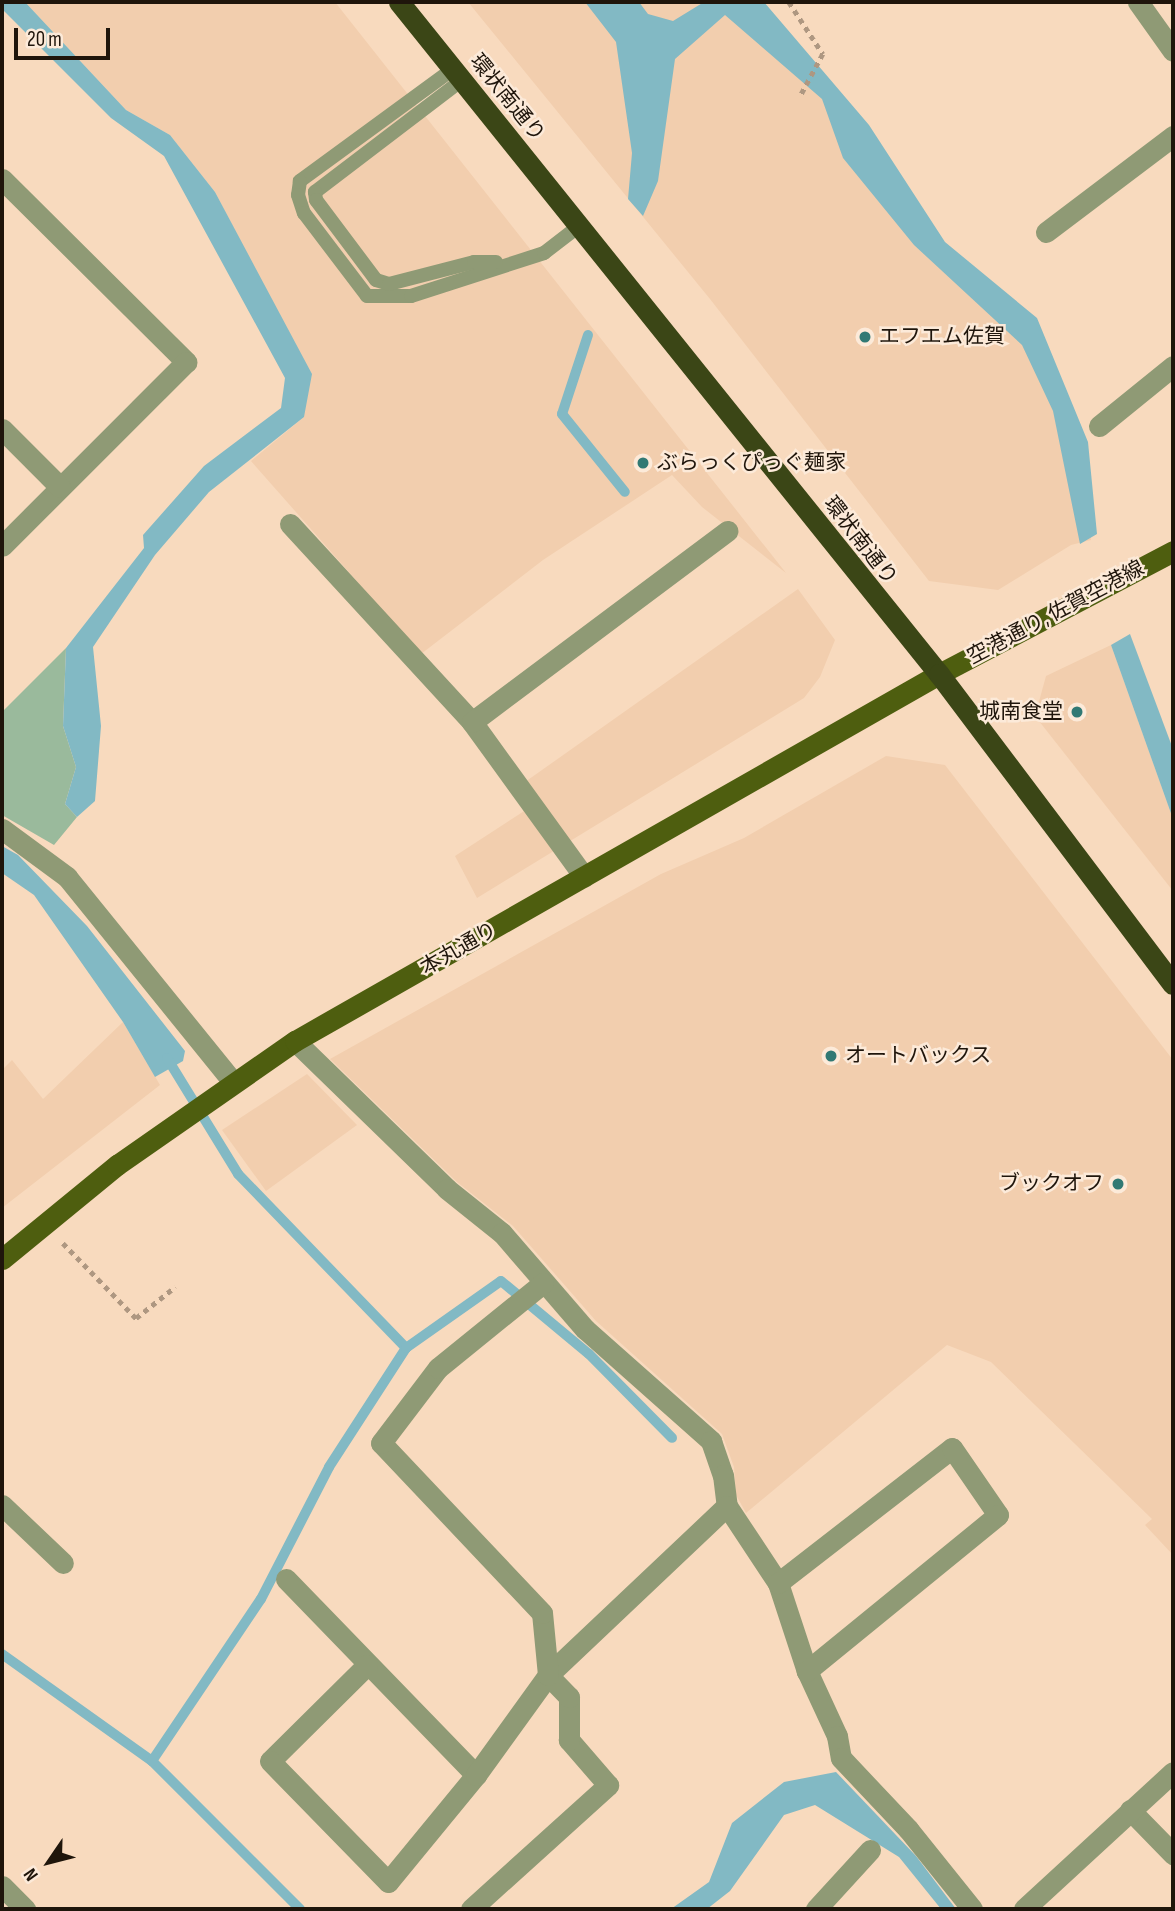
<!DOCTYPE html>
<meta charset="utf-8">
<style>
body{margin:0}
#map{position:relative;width:1175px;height:1911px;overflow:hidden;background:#f8dabe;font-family:"Sofia Sans Condensed","Noto Sans JP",sans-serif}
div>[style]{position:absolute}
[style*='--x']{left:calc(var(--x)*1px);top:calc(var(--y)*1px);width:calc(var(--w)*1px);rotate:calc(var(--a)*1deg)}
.built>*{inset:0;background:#f2ceae}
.green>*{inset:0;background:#9aba9c}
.water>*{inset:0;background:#82b9c4}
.stream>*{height:10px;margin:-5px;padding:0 5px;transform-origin:5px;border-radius:5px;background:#82b9c4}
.path>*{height:4.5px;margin-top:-2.25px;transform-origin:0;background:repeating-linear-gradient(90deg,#ae9781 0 5px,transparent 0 10px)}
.lane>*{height:14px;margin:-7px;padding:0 7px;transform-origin:7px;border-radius:7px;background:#8f9a75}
.street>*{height:21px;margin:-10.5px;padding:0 10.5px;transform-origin:10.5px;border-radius:10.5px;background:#8f9a75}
.primary>*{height:21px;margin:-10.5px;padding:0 10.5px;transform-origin:10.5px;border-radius:10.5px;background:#4e5e0f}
.highway>*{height:21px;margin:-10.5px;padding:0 10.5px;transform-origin:10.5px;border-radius:10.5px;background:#3b4616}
.dots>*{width:19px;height:19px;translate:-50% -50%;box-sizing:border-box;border:4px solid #fcead9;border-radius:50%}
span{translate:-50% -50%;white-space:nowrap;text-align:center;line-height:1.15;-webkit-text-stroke:5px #fcead9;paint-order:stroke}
.street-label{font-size:21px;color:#1f150b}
.poi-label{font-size:21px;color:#1f150b}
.left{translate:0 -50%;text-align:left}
.right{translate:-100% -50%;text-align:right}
.frame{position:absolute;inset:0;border:4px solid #1f150b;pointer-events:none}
.north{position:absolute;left:14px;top:1827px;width:70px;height:70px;-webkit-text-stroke:5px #fcead9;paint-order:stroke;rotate:235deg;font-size:19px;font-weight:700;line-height:28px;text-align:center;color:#1f150b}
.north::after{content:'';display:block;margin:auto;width:24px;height:32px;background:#1f150b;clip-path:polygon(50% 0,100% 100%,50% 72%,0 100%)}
.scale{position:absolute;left:14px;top:28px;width:96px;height:32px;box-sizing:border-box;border:4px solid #1f150b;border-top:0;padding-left:9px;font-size:21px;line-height:24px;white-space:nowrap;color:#1f150b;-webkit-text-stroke:5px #fcead9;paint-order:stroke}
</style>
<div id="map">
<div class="built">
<i style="clip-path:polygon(25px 2px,335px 2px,786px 573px,702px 507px,672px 475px,543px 560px,421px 654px,251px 461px,304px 417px,241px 242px,215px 192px,170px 135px,126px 110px)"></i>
<i style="clip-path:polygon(468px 2px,747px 2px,945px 251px,1028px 329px,1082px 442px,1091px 540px,1071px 545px,998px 590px,929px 581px,710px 299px)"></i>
<i style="clip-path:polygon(798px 589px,835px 640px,820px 677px,804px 698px,477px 898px,455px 856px,538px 802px,525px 782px)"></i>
<i style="clip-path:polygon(1111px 645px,1173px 819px,1173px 891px,1035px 716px,1046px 676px)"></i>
<i style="clip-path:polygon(886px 756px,945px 765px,1173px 1060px,1173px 1555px,1145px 1525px,1152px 1519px,991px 1362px,947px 1345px,746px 1513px,736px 1495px,734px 1467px,722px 1434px,596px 1321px,513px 1226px,457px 1182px,330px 1059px,661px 874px,744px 838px)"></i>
<i style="clip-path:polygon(123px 1022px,160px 1085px,2px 1208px,2px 1070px,12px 1060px,43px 1099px)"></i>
<i style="clip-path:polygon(307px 1074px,357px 1125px,266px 1191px,222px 1130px)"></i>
</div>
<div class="green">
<i style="clip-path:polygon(66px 648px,63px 726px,76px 767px,65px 804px,77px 817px,54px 845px,2px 815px,2px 712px)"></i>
</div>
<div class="water">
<i style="clip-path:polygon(2px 2px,25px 2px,126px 110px,170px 135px,215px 192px,312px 374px,304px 417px,209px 492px,155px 555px,93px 647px,101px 726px,95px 801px,77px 817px,65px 804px,76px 767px,63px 726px,66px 648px,144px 548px,143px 535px,204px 466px,281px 408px,285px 378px,164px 156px,111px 118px,2px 9px)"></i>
<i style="clip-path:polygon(585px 2px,639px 2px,648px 14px,673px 21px,704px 2px,764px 2px,869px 125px,945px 242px,1037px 318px,1088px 442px,1097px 534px,1080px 544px,1053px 411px,1022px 345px,914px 245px,843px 158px,822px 99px,725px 15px,675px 59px,658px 181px,643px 216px,628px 199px,632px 153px,616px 42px)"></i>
<i style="clip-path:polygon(1130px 634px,1173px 749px,1173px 819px,1111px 645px)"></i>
<i style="clip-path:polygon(2px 846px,18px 855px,87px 926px,185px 1051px,183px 1061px,155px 1077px,123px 1022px,34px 895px,2px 873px)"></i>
<i style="clip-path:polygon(836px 1772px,916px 1856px,956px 1909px,941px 1909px,899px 1857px,815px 1805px,784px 1815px,730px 1891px,707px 1909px,671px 1909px,709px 1882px,732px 1823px,784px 1782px)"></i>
</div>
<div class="stream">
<i style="--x:588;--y:335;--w:83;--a:108.2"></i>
<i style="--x:562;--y:414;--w:100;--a:51.1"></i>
<i style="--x:167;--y:1058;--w:136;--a:58.5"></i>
<i style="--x:238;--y:1174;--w:242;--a:46"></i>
<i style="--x:2;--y:1654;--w:184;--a:35.5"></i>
<i style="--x:300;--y:1909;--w:209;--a:-135"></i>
<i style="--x:152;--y:1761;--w:195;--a:-56.1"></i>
<i style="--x:261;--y:1599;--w:148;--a:-62.7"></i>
<i style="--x:329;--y:1467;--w:142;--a:-57.1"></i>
<i style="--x:406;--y:1348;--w:116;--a:-35.2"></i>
<i style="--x:501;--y:1281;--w:114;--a:39.7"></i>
<i style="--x:589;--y:1354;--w:118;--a:45.3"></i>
</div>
<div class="path">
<i style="--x:789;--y:2;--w:62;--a:56.8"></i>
<i style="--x:823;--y:54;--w:47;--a:118.2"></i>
<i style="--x:63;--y:1243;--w:105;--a:45.8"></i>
<i style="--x:136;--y:1318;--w:50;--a:-38.5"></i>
</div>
<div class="lane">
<i style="--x:453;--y:69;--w:190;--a:143.8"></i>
<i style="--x:300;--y:181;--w:14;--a:98"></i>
<i style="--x:298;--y:195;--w:19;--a:72"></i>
<i style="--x:304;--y:213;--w:104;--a:52.8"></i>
<i style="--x:367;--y:296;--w:44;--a:0"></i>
<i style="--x:411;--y:296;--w:140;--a:-17.9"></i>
<i style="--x:544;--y:253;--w:44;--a:-37.6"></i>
<i style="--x:462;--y:80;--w:185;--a:142.7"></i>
<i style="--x:315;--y:192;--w:8;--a:83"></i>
<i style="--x:316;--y:200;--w:100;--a:53.1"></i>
<i style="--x:376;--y:280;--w:14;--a:17"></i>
<i style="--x:389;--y:284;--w:88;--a:-14.5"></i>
<i style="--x:474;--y:262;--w:22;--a:0"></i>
</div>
<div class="street">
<i style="--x:1138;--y:2;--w:60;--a:54.5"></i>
<i style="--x:2;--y:179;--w:260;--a:44.8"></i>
<i style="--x:186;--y:362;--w:260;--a:135"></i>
<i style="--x:1046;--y:232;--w:159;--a:-37.1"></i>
<i style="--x:1099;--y:426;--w:95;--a:-39"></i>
<i style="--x:2;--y:429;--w:82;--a:45"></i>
<i style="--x:290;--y:524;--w:269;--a:47.4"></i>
<i style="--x:472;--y:722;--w:191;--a:54.1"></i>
<i style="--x:472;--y:722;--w:319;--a:-36.8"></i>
<i style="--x:2;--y:829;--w:81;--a:36.4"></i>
<i style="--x:67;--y:877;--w:262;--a:51"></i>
<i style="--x:295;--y:1041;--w:212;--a:44.2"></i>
<i style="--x:447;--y:1189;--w:70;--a:38.7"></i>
<i style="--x:502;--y:1233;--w:127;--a:49.2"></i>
<i style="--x:585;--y:1329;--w:169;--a:41.6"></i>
<i style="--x:711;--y:1441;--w:36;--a:71"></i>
<i style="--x:723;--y:1475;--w:31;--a:83"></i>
<i style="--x:727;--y:1506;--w:92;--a:56.5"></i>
<i style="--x:778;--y:1583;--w:93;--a:71.8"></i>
<i style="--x:807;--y:1671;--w:72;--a:65.2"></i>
<i style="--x:837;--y:1736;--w:22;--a:80"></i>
<i style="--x:841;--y:1758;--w:98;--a:46.7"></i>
<i style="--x:908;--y:1829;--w:102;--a:51.3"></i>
<i style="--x:2;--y:1505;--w:84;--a:43.6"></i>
<i style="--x:286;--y:1579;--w:273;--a:45.9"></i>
<i style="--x:778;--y:1583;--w:220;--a:-37.8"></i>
<i style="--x:952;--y:1448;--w:81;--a:55.5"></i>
<i style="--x:998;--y:1515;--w:247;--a:140.8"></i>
<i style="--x:367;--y:1665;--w:136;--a:135.3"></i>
<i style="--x:270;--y:1761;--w:169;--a:45.7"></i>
<i style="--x:388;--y:1882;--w:139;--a:-50.6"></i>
<i style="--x:476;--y:1775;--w:123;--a:-54.2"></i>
<i style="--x:548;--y:1675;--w:246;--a:-43.4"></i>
<i style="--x:1130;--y:1810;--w:62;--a:45.7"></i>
<i style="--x:2;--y:1886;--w:33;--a:45"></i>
<i style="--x:471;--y:1909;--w:185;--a:-42.1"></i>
<i style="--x:608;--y:1785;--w:60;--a:-130.9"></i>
<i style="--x:569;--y:1740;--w:43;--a:-90"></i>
<i style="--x:569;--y:1697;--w:30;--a:-134"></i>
<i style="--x:548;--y:1675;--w:62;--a:-95.5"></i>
<i style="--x:542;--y:1613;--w:234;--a:-133.4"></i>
<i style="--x:381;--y:1443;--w:94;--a:-52.8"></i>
<i style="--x:438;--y:1368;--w:135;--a:-39"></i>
<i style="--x:816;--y:1909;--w:80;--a:-47.5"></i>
<i style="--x:1024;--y:1909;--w:202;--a:-42.6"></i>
</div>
<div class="primary">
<i style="--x:2;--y:1259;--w:149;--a:-39.3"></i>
<i style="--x:117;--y:1165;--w:217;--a:-34.9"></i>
<i style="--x:295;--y:1041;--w:741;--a:-29.68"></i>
<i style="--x:939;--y:674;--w:264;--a:-27.7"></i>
</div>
<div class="highway">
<i style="--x:399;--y:2;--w:862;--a:51.22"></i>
<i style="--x:939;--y:674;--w:388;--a:53"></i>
</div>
<div class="dots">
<i style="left:865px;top:337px;background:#317974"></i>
<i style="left:643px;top:463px;background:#317974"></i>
<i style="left:1077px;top:712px;background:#317974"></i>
<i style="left:831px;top:1056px;background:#317974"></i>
<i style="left:1118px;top:1184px;background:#317974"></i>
</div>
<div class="street-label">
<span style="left:507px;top:98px;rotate:51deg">環状南通り</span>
<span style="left:860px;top:541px;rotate:52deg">環状南通り</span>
<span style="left:1056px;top:613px;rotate:-28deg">空港通り, 佐賀空港線</span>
<span style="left:459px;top:949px;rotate:-30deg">本丸通り</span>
</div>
<div class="poi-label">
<span class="left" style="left:879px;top:337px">エフエム佐賀</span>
<span class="left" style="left:657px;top:463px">ぶらっくぴっぐ麺家</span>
<span class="right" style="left:1063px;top:712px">城南食堂</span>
<span class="left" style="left:845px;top:1056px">オートバックス</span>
<span class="right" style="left:1104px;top:1184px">ブックオフ</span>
</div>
<div class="frame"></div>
<div class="north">N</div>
<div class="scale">20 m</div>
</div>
